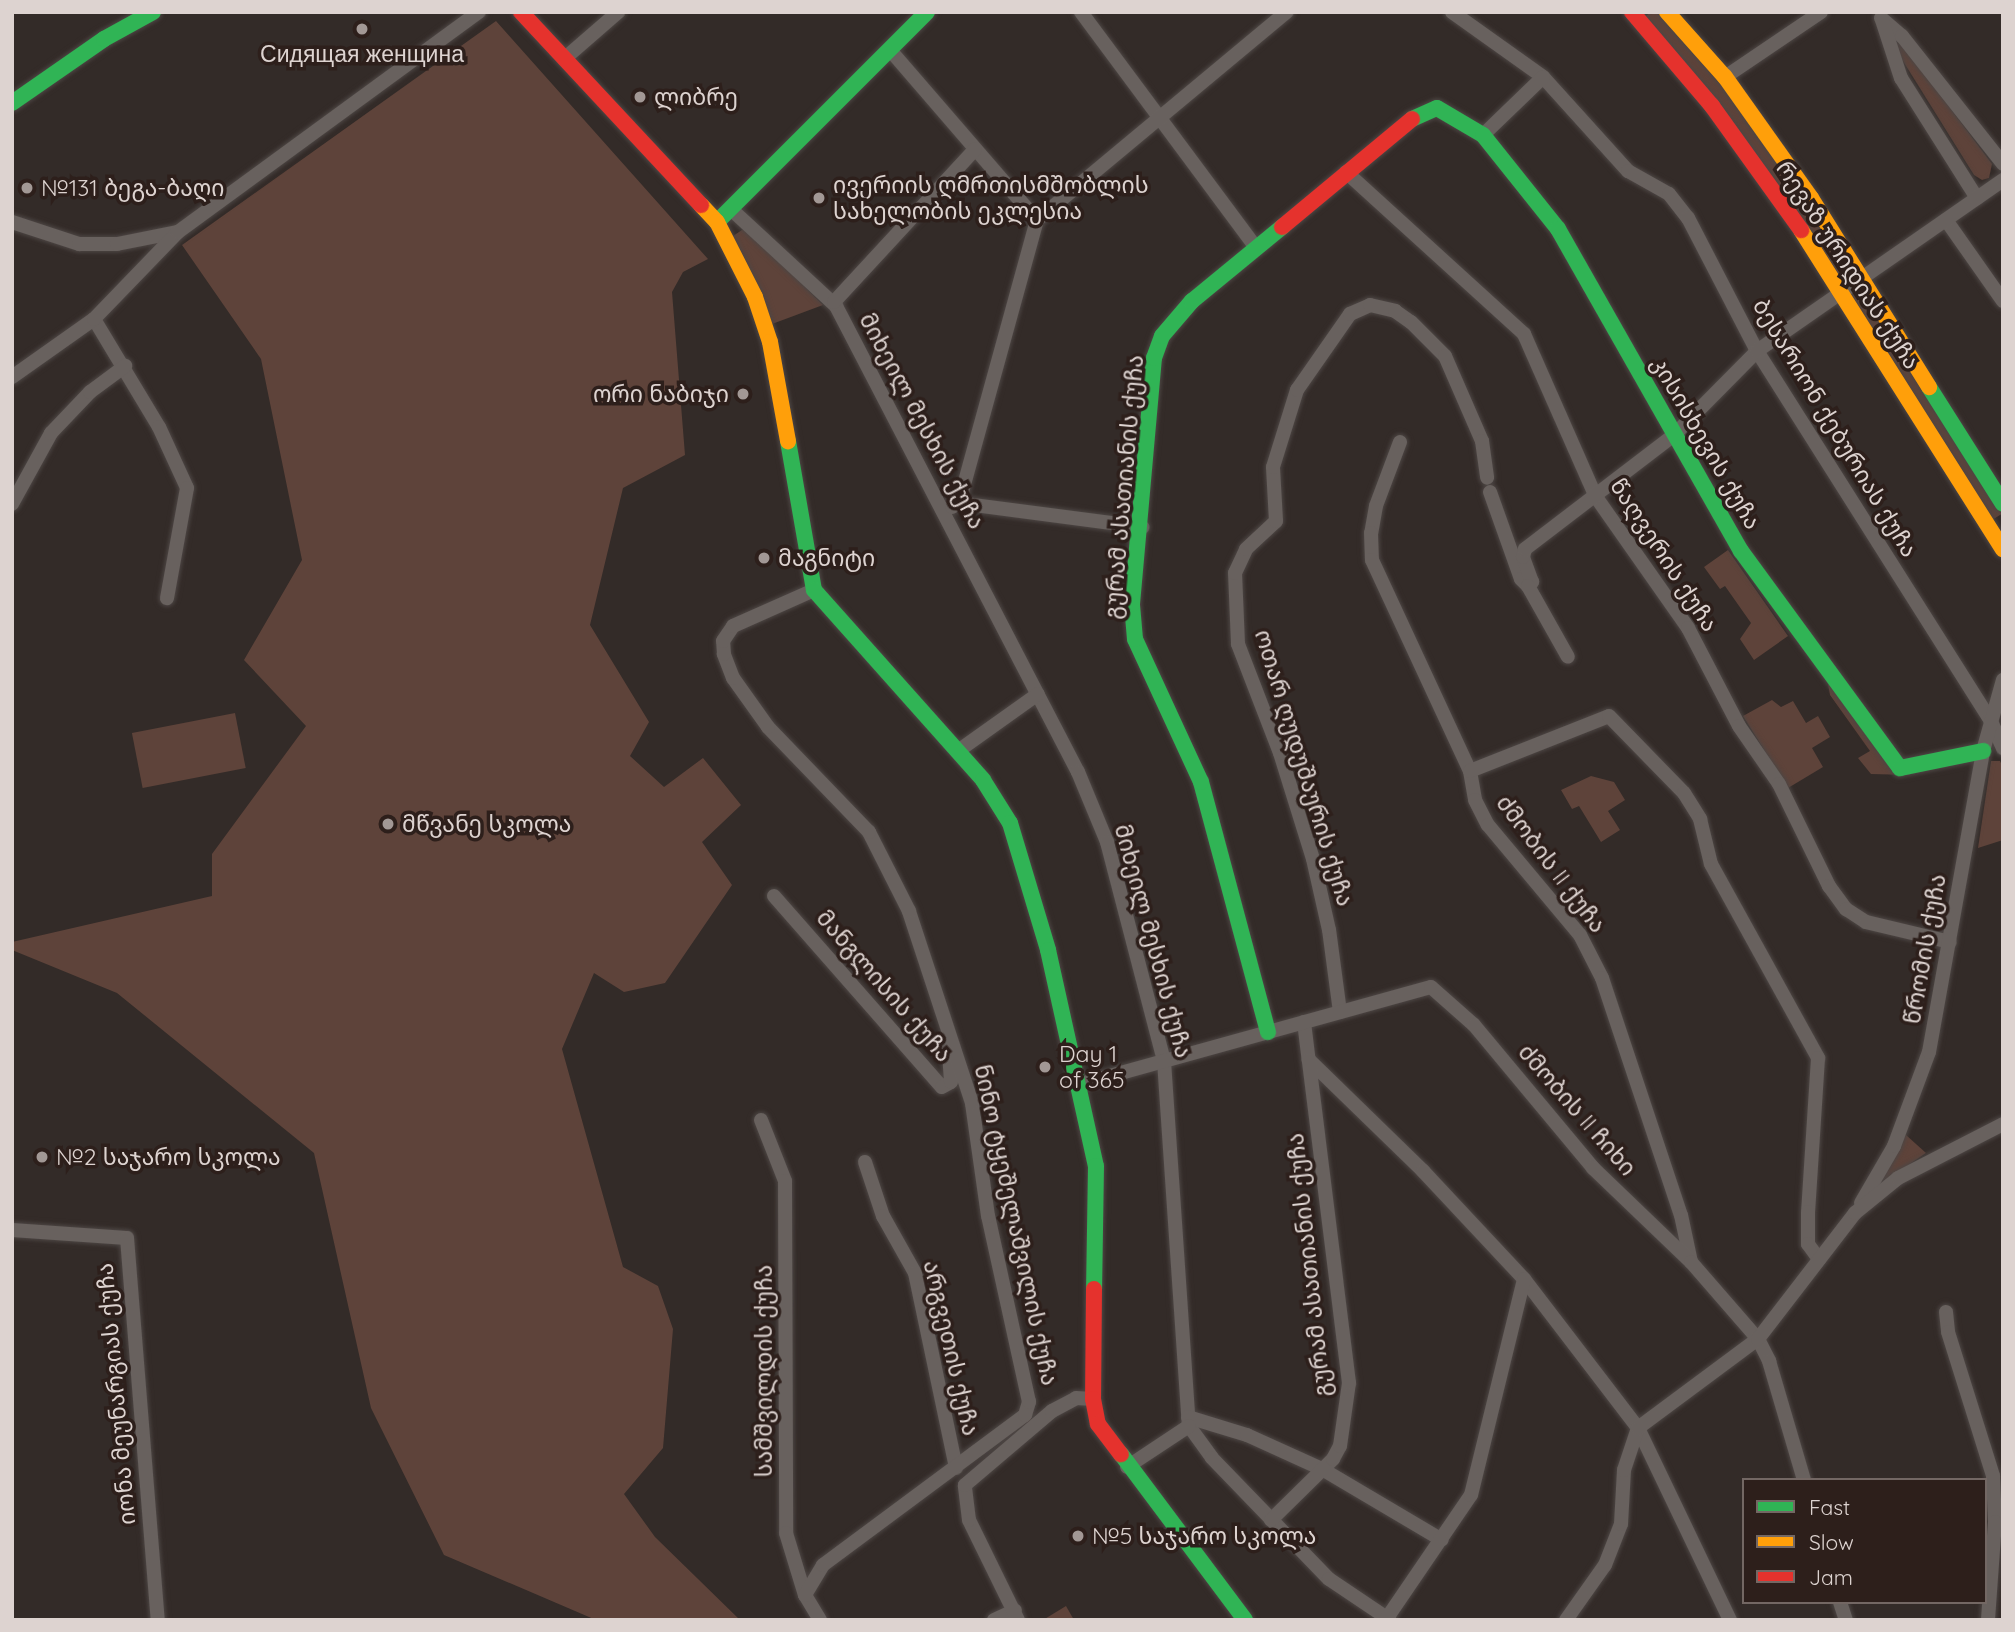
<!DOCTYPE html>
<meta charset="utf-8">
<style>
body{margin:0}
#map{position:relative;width:2015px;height:1632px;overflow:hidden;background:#332b28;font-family:Quicksand,"Noto Sans Georgian",sans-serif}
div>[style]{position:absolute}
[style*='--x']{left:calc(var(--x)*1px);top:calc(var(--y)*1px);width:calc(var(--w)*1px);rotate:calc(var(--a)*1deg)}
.green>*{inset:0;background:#5e433a;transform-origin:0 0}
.roads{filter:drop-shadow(0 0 2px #4d4644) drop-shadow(0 0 2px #4d4644)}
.street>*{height:14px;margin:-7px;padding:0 7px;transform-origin:7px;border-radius:7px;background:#68615e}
.fast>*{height:16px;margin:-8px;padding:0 8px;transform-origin:8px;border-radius:8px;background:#30b455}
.slow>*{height:16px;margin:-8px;padding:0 8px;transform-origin:8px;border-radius:8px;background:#ff9f0a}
.jam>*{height:16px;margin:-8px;padding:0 8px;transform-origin:8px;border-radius:8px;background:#e5322d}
.dots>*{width:19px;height:19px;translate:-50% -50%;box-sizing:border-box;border:4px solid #2d1f1b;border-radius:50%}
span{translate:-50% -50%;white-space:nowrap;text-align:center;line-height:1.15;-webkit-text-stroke:7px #2d1f1b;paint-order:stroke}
.poi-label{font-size:23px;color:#ddd3d0}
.left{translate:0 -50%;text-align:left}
.right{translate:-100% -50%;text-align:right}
.street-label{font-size:23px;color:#ddd3d0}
.frame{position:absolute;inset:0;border:14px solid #ddd3d0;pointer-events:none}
.legend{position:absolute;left:1742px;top:1478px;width:245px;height:126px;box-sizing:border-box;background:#2d1f1b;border:2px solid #736763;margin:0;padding:9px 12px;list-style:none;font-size:21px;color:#ddd3d0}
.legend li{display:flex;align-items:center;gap:14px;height:35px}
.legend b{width:35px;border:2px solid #736763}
</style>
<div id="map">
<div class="green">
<i style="clip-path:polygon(1650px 12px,1659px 12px,1727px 91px,1854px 277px,1842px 285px,1643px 19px)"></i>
<i style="clip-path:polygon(496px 21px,708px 259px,683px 272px,672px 292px,685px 455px,623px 488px,590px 625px,649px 722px,630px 756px,664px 787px,703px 758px,741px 805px,702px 842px,732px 885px,665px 983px,624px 992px,594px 973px,562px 1049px,623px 1267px,658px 1286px,673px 1329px,663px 1448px,624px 1494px,655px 1537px,740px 1620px,596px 1620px,444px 1555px,371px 1408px,314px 1153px,117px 993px,12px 950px,12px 942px,212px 896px,212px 854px,306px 726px,244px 660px,302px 560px,261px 359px,182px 245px)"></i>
<i style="clip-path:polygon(1898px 39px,1992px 164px,1989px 178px,1982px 180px,1974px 175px,1893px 45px)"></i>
<i style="clip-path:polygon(745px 228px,823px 305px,772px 324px,730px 238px)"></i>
<i style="left:1859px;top:286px;width:269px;height:14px;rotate:58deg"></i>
<i style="clip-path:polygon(1728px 550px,1788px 636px,1754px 660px,1740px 639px,1751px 623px,1725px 586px,1720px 589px,1704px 567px)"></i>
<i style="clip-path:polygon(1827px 679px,1910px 775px,1871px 774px,1858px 758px,1870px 751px,1830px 695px)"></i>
<i style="clip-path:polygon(1772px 700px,1781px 707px,1793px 701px,1806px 723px,1818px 716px,1830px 737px,1812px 748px,1823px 767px,1788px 788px,1743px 716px)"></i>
<i style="left:235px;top:713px;width:56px;height:105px;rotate:79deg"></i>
<i style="clip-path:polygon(1991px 761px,2000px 761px,2003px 767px,2003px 840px,1978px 848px)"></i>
<i style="clip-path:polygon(1591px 776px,1614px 782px,1625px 800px,1608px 811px,1620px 830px,1601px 842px,1579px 806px,1572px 809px,1561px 790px)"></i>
<i style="clip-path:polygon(1906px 1135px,1926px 1153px,1874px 1188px)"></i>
<i style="clip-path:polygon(1066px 1606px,1074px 1620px,1043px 1620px)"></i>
</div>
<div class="roads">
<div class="street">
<i style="--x:1081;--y:12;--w:292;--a:53.4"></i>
<i style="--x:1452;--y:12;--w:112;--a:35.5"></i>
<i style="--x:1543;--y:77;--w:127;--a:47.9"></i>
<i style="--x:1628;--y:171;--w:47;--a:29.3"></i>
<i style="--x:1669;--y:194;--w:31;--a:52"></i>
<i style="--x:1688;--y:218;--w:150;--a:62.6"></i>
<i style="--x:1757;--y:351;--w:436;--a:57.7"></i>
<i style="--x:1990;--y:719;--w:32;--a:66"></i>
<i style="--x:1881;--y:18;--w:28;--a:41"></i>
<i style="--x:1902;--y:36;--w:163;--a:51.7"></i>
<i style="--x:1882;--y:20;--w:61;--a:71.9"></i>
<i style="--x:1901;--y:78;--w:142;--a:57.7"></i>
<i style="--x:891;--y:51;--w:223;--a:49.2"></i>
<i style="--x:564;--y:59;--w:72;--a:-41"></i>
<i style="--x:1725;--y:77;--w:116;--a:-34.1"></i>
<i style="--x:1483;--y:135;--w:83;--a:-44"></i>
<i style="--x:1346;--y:172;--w:241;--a:42.3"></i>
<i style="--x:1524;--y:334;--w:178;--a:66.2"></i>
<i style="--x:1596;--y:497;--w:160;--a:54.9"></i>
<i style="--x:1688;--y:628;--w:110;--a:62.5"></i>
<i style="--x:1739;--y:726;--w:70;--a:55.4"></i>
<i style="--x:1779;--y:784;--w:114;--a:63.9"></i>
<i style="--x:1829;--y:886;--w:29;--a:54"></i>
<i style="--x:1846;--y:909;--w:24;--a:33"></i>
<i style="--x:1866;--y:922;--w:86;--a:13.4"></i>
<i style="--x:732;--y:210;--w:142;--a:42.7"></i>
<i style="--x:836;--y:306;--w:525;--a:62.56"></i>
<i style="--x:1078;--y:772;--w:76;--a:67.5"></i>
<i style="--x:1107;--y:842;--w:226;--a:75.4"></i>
<i style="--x:1164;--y:1061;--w:366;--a:86.1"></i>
<i style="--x:1189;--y:1426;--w:39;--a:54"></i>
<i style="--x:1212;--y:1458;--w:168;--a:46"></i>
<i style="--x:1329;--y:1579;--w:73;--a:33.9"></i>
<i style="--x:1946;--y:220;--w:99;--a:54.9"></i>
<i style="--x:12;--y:222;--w:71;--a:18.2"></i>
<i style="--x:79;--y:244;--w:38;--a:0"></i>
<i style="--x:117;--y:244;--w:61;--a:-11.3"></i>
<i style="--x:834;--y:302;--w:208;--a:-47.3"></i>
<i style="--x:94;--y:319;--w:126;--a:59"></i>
<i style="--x:159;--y:427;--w:67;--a:65.3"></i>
<i style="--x:187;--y:488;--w:112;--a:100.3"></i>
<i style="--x:12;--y:377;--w:100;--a:-35.3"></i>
<i style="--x:94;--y:319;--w:121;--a:-46"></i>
<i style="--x:178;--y:232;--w:373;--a:-36.2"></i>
<i style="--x:1400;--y:442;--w:68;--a:110.6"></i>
<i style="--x:1376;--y:506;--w:27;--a:100"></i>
<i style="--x:1371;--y:533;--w:27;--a:88"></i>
<i style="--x:1372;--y:560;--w:233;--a:65.1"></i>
<i style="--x:1470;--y:771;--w:29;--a:80"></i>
<i style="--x:1475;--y:800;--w:28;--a:63"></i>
<i style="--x:1488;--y:825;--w:143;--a:50.1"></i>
<i style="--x:1580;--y:935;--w:48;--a:62.9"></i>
<i style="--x:1602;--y:978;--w:250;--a:71.6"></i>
<i style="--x:1681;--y:1215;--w:48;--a:78"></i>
<i style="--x:1490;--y:492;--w:92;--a:70.4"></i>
<i style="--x:1521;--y:579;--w:10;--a:45"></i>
<i style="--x:1528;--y:586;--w:6;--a:-45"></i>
<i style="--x:1532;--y:582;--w:27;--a:-110"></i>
<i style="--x:1523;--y:557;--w:8;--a:-76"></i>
<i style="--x:1525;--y:549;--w:188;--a:-37.4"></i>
<i style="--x:1674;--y:435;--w:118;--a:-45.3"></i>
<i style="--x:1757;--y:351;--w:300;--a:-34.8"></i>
<i style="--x:959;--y:503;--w:294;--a:-74.6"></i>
<i style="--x:1037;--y:220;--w:325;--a:-39.8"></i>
<i style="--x:12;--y:504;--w:81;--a:-61.2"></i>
<i style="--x:51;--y:433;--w:57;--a:-46.4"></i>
<i style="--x:90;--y:392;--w:44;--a:-36.6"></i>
<i style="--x:952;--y:507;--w:8;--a:-30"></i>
<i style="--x:959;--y:503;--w:185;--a:7.5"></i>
<i style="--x:1528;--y:586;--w:81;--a:60.6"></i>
<i style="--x:958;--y:751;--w:98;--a:-35.5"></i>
<i style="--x:1470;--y:771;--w:149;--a:-21.6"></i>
<i style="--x:1609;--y:716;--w:107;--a:45.8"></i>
<i style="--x:1684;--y:793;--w:31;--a:58"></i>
<i style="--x:1700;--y:819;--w:46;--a:76.3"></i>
<i style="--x:1711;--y:864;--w:222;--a:61.1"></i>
<i style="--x:1818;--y:1058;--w:154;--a:93.7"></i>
<i style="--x:1808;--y:1212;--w:32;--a:90"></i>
<i style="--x:1808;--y:1244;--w:19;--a:54"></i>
<i style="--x:774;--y:896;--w:254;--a:48.7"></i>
<i style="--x:942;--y:1087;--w:10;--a:-29"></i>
<i style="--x:951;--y:1082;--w:44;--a:-93.9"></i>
<i style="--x:1340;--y:1012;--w:83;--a:-97.6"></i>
<i style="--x:1329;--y:930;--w:73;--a:-102.7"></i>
<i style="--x:1313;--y:859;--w:111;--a:-107.3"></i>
<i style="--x:1280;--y:753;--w:117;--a:-111.1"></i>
<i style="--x:1238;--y:644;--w:71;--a:-92.4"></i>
<i style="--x:1235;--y:573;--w:26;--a:-65"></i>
<i style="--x:1246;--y:549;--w:41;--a:-43"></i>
<i style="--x:1276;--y:521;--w:54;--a:-93.2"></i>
<i style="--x:1273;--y:467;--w:81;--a:-72.7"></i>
<i style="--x:1297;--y:390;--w:93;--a:-55.1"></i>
<i style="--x:1350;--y:314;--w:22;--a:-24"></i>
<i style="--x:1370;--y:305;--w:26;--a:13"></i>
<i style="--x:1395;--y:311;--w:19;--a:35"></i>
<i style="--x:1411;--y:322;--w:48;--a:45"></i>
<i style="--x:1445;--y:356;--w:93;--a:66.5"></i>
<i style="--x:1482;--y:441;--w:37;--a:82"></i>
<i style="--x:1304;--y:1022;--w:38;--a:83"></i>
<i style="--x:1309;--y:1060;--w:159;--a:44.2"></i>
<i style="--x:1423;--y:1171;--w:148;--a:46.9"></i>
<i style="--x:1524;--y:1279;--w:188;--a:52.6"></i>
<i style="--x:1638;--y:1428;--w:213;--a:64.4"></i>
<i style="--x:1081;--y:1084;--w:363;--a:-15.5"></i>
<i style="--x:1431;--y:987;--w:57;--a:41.5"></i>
<i style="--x:1474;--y:1025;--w:186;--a:50.2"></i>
<i style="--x:1593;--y:1168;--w:136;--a:43.8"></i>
<i style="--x:1691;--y:1262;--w:102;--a:49"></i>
<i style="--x:1758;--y:1339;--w:25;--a:63"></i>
<i style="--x:1769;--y:1361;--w:124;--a:73.6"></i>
<i style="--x:761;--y:1120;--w:66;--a:68.5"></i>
<i style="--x:785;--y:1181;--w:352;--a:89.8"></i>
<i style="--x:786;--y:1533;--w:65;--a:73"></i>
<i style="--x:805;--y:1595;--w:29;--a:59"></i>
<i style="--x:865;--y:1162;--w:57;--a:71.6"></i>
<i style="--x:883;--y:1216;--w:65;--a:60.7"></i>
<i style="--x:915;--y:1273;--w:199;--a:78.1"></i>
<i style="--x:1861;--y:1203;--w:66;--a:-59.9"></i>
<i style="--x:1894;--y:1146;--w:100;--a:-69.6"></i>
<i style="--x:1929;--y:1052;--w:306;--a:-79.8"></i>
<i style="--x:1983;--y:751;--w:74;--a:-74.3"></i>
<i style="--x:12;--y:1230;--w:115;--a:4"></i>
<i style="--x:127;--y:1238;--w:383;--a:85.4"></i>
<i style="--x:1946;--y:1312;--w:20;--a:84"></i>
<i style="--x:1948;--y:1332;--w:151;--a:72.6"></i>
<i style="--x:1993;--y:1476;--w:46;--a:87.5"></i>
<i style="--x:1995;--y:1522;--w:98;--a:94.1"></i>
<i style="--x:1188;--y:1417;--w:62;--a:17"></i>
<i style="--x:1247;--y:1435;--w:82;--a:24.4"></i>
<i style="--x:1322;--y:1469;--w:139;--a:30.6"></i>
<i style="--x:1127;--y:1467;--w:74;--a:-33.5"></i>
<i style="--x:1271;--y:1520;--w:87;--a:-44.5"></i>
<i style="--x:1333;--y:1459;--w:15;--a:-62"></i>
<i style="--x:1340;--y:1446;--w:64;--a:-81.9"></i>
<i style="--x:1349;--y:1383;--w:325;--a:-97.1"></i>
<i style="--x:805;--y:1595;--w:35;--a:-59"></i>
<i style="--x:823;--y:1565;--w:252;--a:-36.6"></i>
<i style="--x:1025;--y:1415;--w:14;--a:-73"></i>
<i style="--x:1029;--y:1402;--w:190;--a:-102.4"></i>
<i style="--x:988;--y:1216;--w:114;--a:-98.1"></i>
<i style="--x:972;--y:1103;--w:202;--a:-108.2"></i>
<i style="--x:909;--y:911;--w:89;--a:-116.9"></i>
<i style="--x:869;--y:832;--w:146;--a:-133.9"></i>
<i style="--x:768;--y:727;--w:60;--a:-125.5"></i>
<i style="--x:733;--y:678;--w:26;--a:-111"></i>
<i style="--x:724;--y:654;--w:13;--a:-94"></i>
<i style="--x:723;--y:641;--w:18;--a:-56"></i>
<i style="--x:733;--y:626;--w:89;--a:-24"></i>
<i style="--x:1840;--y:1602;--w:19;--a:72"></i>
<i style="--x:1387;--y:1618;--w:149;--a:-55.7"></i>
<i style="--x:1471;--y:1495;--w:222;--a:-76.2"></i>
<i style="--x:994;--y:1620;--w:23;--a:-25"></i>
<i style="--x:1018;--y:1620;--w:111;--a:-116.1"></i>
<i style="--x:969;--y:1520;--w:35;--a:-97"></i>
<i style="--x:965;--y:1485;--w:114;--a:-40.4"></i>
<i style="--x:1052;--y:1411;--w:27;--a:-28"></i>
<i style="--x:1076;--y:1398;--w:17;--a:3"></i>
<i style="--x:1566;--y:1620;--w:67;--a:-54.7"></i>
<i style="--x:1605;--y:1565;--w:44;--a:-68.7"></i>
<i style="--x:1621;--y:1524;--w:54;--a:-86.8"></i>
<i style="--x:1624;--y:1470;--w:44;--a:-71.6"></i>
<i style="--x:1638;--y:1428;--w:149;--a:-36.6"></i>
<i style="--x:1758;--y:1339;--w:159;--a:-52.4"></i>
<i style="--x:1855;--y:1213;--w:55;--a:-39.1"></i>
<i style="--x:1898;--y:1178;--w:118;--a:-27.2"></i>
</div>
<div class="fast">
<i style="--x:12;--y:103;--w:112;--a:-34.8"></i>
<i style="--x:104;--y:39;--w:56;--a:-28.9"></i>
<i style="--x:1412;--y:119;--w:27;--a:-24"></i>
<i style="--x:1437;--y:108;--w:53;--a:30.4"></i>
<i style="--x:1483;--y:135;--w:120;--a:51.4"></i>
<i style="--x:1558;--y:229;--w:370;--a:60.4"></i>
<i style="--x:1741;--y:551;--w:269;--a:53.8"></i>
<i style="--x:1900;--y:768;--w:85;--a:-11.6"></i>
<i style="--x:717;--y:222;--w:297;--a:-45"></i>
<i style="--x:1929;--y:387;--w:138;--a:57.7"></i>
<i style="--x:788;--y:441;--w:151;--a:80.1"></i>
<i style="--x:814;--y:590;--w:254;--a:48.3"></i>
<i style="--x:983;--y:780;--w:51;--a:57.9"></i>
<i style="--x:1010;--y:823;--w:133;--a:73.3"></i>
<i style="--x:1048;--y:950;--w:221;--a:77.5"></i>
<i style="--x:1096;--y:1166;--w:123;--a:90.9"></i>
<i style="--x:1268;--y:1032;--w:259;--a:-105"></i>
<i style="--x:1201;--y:782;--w:157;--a:-114.8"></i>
<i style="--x:1135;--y:639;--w:35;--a:-95"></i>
<i style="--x:1132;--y:604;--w:247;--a:-84.9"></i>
<i style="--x:1154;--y:358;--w:23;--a:-70"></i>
<i style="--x:1162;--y:336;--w:46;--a:-49.4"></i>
<i style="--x:1192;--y:301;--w:117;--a:-39.4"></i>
<i style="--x:1121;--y:1454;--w:207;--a:53.2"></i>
</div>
<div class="slow">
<i style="--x:1667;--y:12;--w:87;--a:48.3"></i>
<i style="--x:1725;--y:77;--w:148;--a:54.6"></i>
<i style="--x:1811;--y:198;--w:223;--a:58"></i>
<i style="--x:701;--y:205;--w:23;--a:47"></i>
<i style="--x:717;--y:222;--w:84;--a:63.1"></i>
<i style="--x:755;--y:297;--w:47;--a:71.6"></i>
<i style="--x:770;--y:342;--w:101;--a:79.7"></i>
<i style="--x:1801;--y:230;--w:378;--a:57.7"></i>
</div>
<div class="jam">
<i style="--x:521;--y:12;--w:264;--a:47"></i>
<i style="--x:1632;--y:12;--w:123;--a:49.6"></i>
<i style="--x:1712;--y:106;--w:153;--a:54.3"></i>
<i style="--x:1282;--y:227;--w:169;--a:-39.7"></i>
<i style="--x:1094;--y:1289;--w:110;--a:90.5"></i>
<i style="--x:1093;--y:1399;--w:25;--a:79"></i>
<i style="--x:1098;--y:1424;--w:38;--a:53"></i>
</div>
</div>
<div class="dots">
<i style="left:362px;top:29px;background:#a29895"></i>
<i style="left:640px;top:97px;background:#a29895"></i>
<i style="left:27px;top:188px;background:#a29895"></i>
<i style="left:819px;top:198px;background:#a29895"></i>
<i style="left:743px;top:394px;background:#a29895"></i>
<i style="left:764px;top:558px;background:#a29895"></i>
<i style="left:388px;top:824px;background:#a29895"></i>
<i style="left:1045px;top:1067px;background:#a29895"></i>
<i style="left:42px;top:1157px;background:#a29895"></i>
<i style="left:1078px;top:1536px;background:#a29895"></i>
</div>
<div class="poi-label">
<span style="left:362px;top:54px">Сидящая женщина</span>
<span class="left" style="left:654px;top:97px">ლიბრე</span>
<span class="left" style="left:833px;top:198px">ივერიის ღმრთისმშობლის<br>სახელობის ეკლესია</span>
<span class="left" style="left:41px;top:188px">№131 ბეგა-ბაღი</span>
<span class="right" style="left:729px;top:394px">ორი ნაბიჯი</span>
<span class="left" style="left:778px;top:558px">მაგნიტი</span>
<span class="left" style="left:402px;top:824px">მწვანე სკოლა</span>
<span class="left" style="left:1059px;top:1067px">Day 1<br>of 365</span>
<span class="left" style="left:56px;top:1157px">№2 საჯარო სკოლა</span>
<span class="left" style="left:1092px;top:1536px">№5 საჯარო სკოლა</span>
</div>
<div class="street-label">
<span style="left:1848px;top:265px;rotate:57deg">რევაზ ურიდიას ქუჩა</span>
<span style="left:922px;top:421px;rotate:62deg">მიხეილ მესხის ქუჩა</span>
<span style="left:1835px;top:428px;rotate:59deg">ბესარიონ ქებურიას ქუჩა</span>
<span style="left:1706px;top:443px;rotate:60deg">კისისხევის ქუჩა</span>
<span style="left:1124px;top:487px;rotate:-85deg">გურამ ასათიანის ქუჩა</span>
<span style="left:1664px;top:555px;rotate:57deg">წაღვერის ქუჩა</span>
<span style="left:1304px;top:768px;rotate:73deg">ოთარ ღუდუშაურის ქუჩა</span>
<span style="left:1551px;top:864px;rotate:53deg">ძმობის II ქუჩა</span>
<span style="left:1153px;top:941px;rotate:75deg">მიხეილ მესხის ქუჩა</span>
<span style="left:1925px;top:949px;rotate:-80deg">წრომის ქუჩა</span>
<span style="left:884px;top:986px;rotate:49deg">მანგლისის ქუჩა</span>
<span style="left:1577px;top:1110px;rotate:49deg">ძმობის II ჩიხი</span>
<span style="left:1016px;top:1225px;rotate:78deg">ნინო ტყეშელაშვილის ქუჩა</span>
<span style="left:1309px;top:1265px;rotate:-96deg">გურამ ასათიანის ქუჩა</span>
<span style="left:951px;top:1348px;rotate:77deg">არგვეთის ქუჩა</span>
<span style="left:764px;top:1371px;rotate:-90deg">სამშვილდის ქუჩა</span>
<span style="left:116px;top:1394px;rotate:-95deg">იონა მეუნარგიას ქუჩა</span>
</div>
<div class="frame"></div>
<ul class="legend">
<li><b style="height:9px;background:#30b455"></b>Fast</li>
<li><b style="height:9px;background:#ff9f0a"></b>Slow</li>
<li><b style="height:9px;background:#e5322d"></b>Jam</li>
</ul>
</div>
